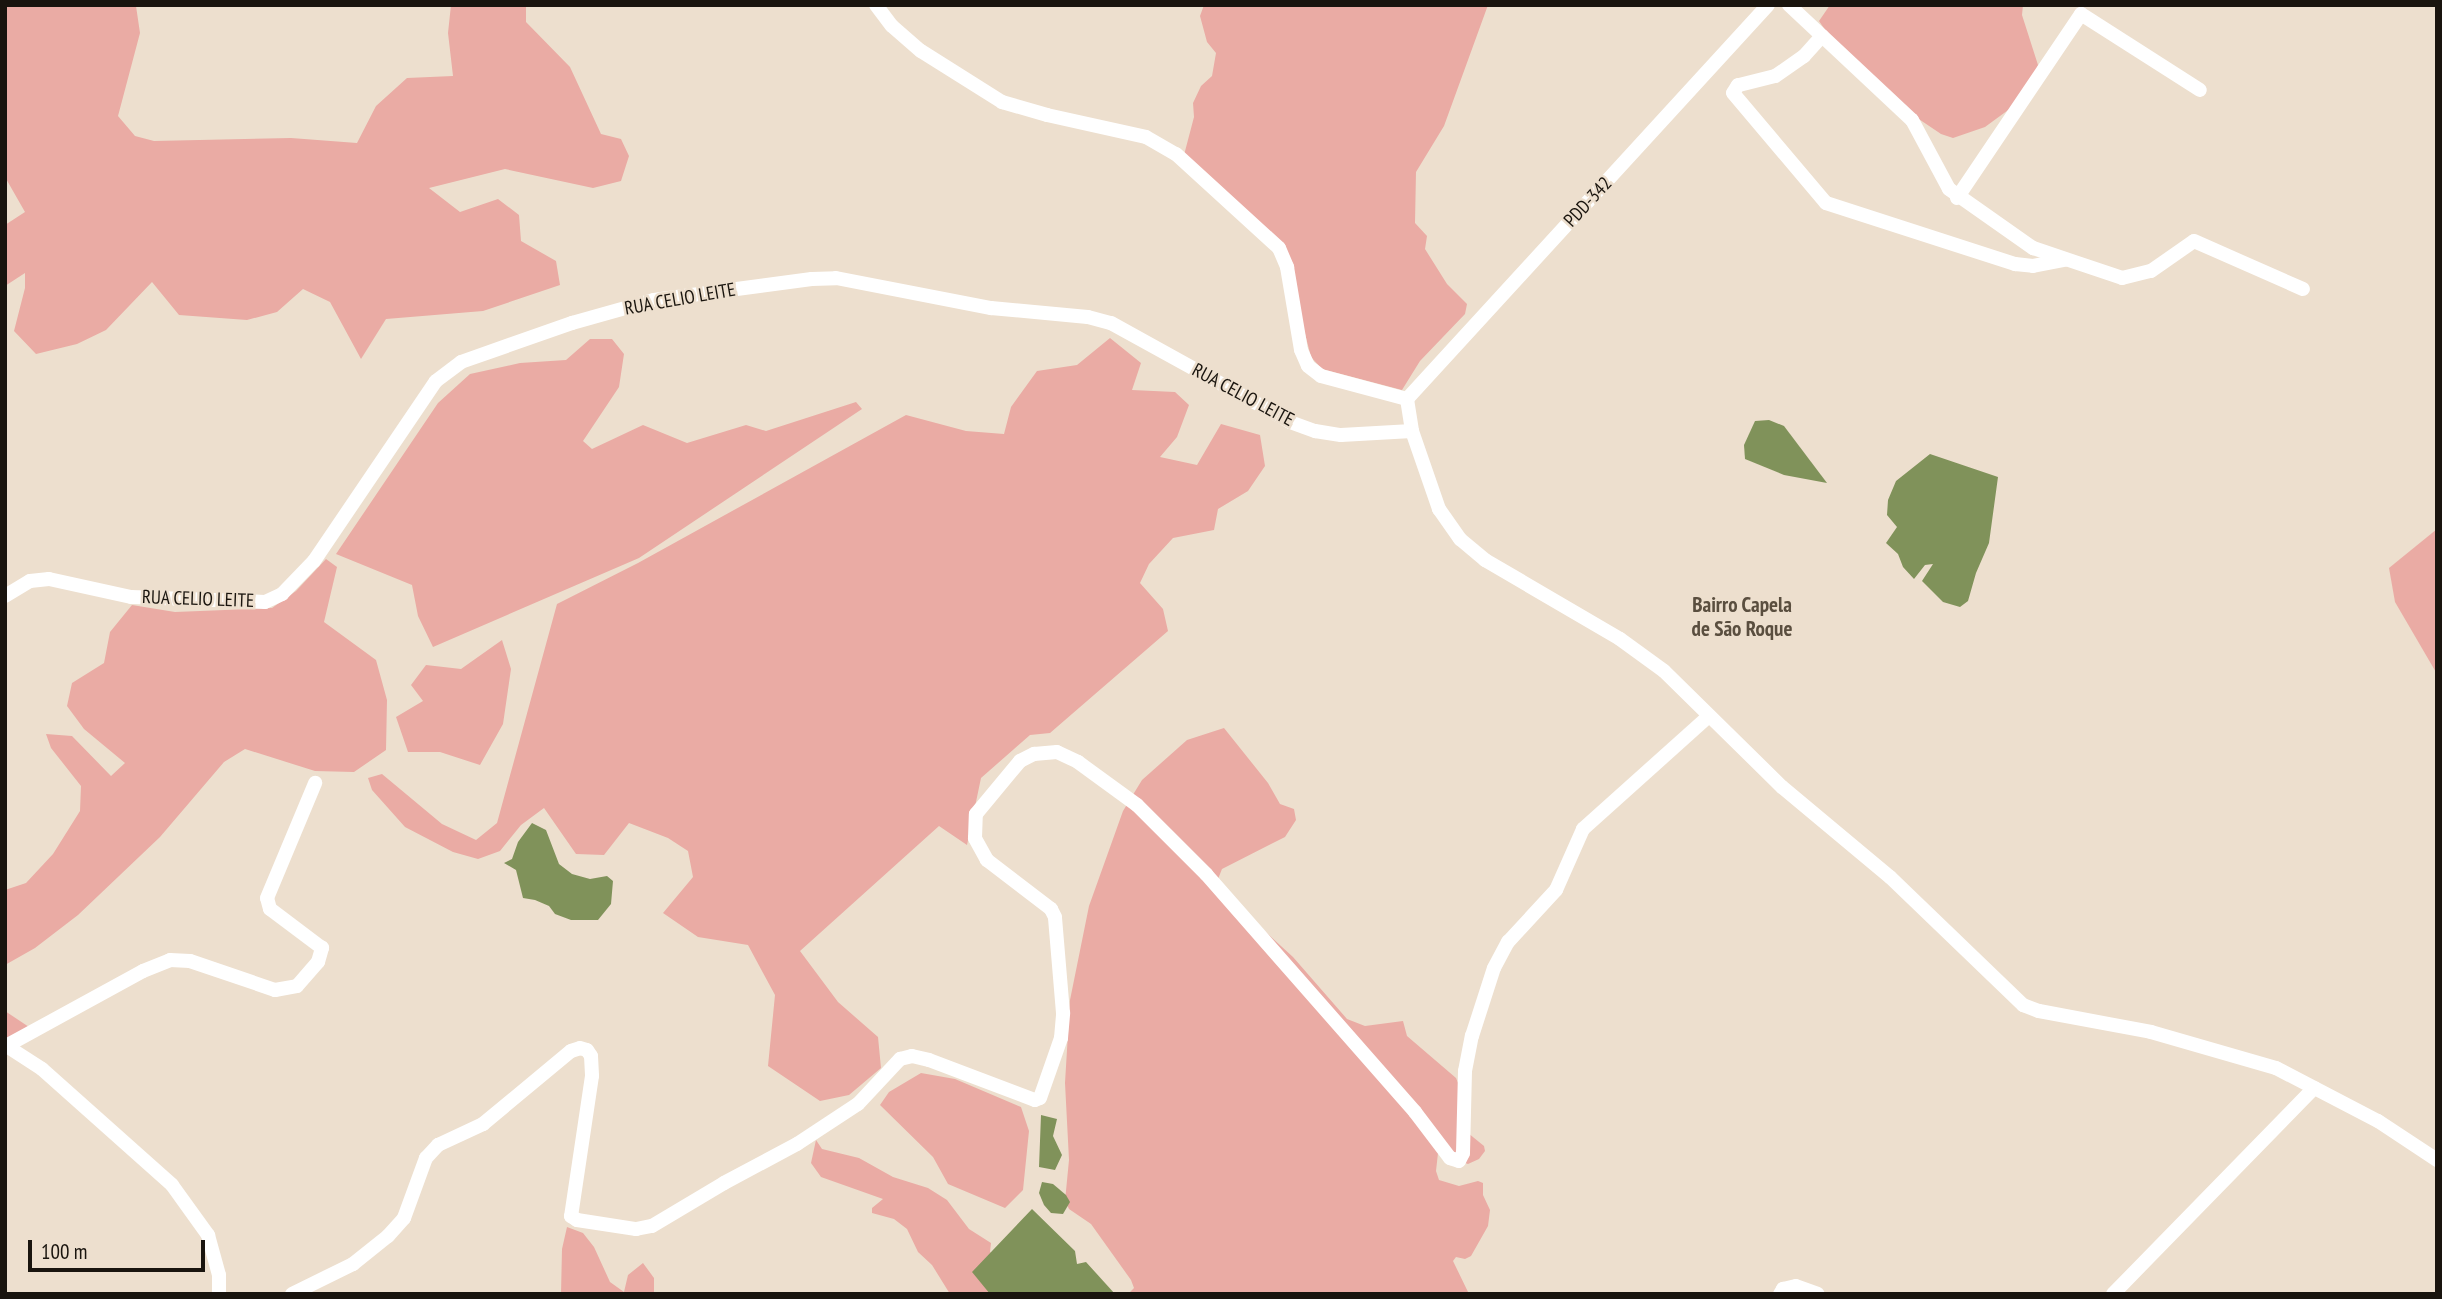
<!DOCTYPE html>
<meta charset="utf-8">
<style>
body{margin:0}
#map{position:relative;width:2442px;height:1299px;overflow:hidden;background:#eddfce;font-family:"PT Sans Narrow",sans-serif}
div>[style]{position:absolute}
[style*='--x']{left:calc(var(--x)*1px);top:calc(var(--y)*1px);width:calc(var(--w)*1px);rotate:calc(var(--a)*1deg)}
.green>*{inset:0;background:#eaaba4}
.water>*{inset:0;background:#80925a}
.minor>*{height:14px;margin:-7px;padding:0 7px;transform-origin:7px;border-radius:7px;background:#fff}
span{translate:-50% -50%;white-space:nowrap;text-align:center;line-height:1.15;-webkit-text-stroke:5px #eddfce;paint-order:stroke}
.street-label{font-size:19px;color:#19140e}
.neighbourhood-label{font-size:21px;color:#5a4e3f;font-weight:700}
.frame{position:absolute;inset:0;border:7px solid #19140e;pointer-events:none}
.scale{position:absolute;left:28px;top:1240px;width:177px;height:32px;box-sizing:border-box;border:4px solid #19140e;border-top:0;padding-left:9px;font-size:21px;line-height:24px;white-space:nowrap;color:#19140e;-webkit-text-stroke:5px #eddfce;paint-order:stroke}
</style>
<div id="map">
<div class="green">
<i style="clip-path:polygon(5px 5px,136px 6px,140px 33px,118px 116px,135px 136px,154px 141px,291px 138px,357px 143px,376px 106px,407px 78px,453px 76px,448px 33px,451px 5px,526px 5px,526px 22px,570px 67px,601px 134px,621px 139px,629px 156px,621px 181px,593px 188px,505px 169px,429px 188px,460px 212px,498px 199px,519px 215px,521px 241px,556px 261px,560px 285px,483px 311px,386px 319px,361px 359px,330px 302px,303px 289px,277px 312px,247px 320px,179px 315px,152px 282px,106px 330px,77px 344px,36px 354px,14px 331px,25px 288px,25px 273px,5px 286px,5px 225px,25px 212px,5px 177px)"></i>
<i style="clip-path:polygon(1204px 5px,1488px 5px,1444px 126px,1416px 172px,1415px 223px,1427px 236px,1425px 249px,1447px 284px,1467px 304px,1465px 314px,1420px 361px,1402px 390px,1322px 369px,1311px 357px,1282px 244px,1184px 155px,1194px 117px,1193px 103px,1201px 86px,1212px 76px,1216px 53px,1207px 42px,1200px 16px)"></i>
<i style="clip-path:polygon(1830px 5px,2023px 5px,2022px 15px,2038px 65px,2035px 77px,2015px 105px,1985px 127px,1953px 138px,1941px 134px,1858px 78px,1819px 21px)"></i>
<i style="clip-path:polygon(1110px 338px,1141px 363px,1132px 390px,1175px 392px,1189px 405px,1177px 437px,1160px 457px,1197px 465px,1221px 424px,1260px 435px,1265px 466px,1248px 491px,1218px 509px,1214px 530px,1173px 538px,1149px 564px,1140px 583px,1163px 609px,1168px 631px,1050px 733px,1030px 735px,981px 778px,967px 845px,939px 826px,800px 951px,838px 1002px,878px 1037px,881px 1068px,849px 1095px,820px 1101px,768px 1066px,775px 995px,748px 945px,698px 937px,663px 913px,693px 877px,688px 851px,668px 838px,629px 823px,604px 855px,576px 854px,544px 808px,521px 825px,500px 851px,478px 859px,453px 852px,405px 827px,372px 790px,368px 778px,382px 774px,442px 824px,476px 840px,497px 823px,557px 604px,638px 563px,906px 415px,966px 431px,1004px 434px,1011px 407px,1037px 371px,1077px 365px)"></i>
<i style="clip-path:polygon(590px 339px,612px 339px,624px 354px,619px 387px,583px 441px,592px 449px,643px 425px,687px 443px,746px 425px,766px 431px,856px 402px,862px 409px,639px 558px,433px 647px,418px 616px,412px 585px,336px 554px,438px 403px,470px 374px,520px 363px,566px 360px)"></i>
<i style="clip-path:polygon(2437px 529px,2437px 674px,2395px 602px,2389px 568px)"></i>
<i style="clip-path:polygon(326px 559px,337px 567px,324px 622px,376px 660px,387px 700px,386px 750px,354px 772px,315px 771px,245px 749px,224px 762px,160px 837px,78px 915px,35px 948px,5px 965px,5px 890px,26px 883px,53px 854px,80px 811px,81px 786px,51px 748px,46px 734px,72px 736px,111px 776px,125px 763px,84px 729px,67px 706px,72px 683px,104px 663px,110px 632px,132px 605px,175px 612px,272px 608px,296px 591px)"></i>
<i style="clip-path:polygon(502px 640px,511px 669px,503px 724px,480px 765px,440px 752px,408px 752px,396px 717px,423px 701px,411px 685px,426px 665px,461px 669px)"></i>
<i style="clip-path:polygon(1224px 728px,1268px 783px,1280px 804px,1294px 809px,1296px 820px,1285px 837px,1222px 869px,1218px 879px,1245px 913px,1293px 957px,1347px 1019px,1365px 1026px,1403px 1021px,1407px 1036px,1456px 1078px,1465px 1100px,1468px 1133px,1484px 1146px,1485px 1151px,1479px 1159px,1468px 1164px,1438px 1153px,1436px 1171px,1439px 1180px,1459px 1186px,1478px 1181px,1483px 1183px,1483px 1195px,1490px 1210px,1488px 1226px,1471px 1256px,1465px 1259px,1456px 1257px,1453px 1261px,1469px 1294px,1128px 1294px,1134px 1288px,1131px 1280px,1091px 1224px,1069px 1209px,1065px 1201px,1069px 1160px,1065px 1083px,1070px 1000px,1089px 906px,1123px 811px,1142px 780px,1187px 740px)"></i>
<i style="clip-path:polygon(5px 1011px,29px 1027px,9px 1040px,5px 1038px)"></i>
<i style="clip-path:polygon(921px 1073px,955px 1079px,1021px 1107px,1029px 1131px,1023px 1190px,1005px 1208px,948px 1184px,933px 1157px,880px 1105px,889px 1092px)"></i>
<i style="clip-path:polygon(816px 1140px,822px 1149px,859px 1158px,893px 1177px,928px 1188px,947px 1200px,969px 1229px,991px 1243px,990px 1252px,1039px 1294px,950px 1294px,932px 1265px,918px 1252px,907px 1229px,894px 1219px,872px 1213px,872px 1208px,883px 1199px,821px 1177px,811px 1163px)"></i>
<i style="clip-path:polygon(567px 1227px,583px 1233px,594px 1247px,610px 1282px,624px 1292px,628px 1275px,643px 1263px,654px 1278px,654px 1294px,561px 1294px,562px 1249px)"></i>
</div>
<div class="water">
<i style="clip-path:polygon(1769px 420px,1784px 426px,1827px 483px,1784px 475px,1745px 459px,1744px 445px,1755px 421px)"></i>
<i style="clip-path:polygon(1930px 454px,1998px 477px,1989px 543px,1976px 573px,1968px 601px,1960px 607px,1943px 602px,1922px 581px,1933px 564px,1925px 565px,1914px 579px,1903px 567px,1898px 554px,1886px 543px,1897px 527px,1887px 515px,1888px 500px,1896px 481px)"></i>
<i style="clip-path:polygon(532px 823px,546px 830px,559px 864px,572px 874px,590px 879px,607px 876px,613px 881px,611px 904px,598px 920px,571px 920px,555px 914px,549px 906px,535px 900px,523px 898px,516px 870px,504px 863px,512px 859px,518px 842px)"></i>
<i style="clip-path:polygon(1041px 1115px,1057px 1119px,1053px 1136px,1062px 1155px,1055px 1170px,1039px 1167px)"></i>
<i style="clip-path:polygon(1042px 1182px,1053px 1184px,1066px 1195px,1070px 1202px,1063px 1214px,1051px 1213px,1044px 1205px,1039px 1193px)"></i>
<i style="clip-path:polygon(1032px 1209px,1075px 1251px,1077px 1264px,1086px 1262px,1115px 1294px,990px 1294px,972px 1272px)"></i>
</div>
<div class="minor">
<i style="--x:876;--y:5;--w:26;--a:53"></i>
<i style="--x:892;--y:26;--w:38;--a:41"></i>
<i style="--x:921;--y:51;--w:96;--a:32.2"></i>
<i style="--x:1002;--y:102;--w:47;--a:16.1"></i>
<i style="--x:1047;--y:115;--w:101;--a:12.5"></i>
<i style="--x:1146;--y:137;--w:34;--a:30"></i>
<i style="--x:1176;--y:154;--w:139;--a:42.4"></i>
<i style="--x:1279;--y:248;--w:21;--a:67"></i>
<i style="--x:1287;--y:267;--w:84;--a:80.4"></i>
<i style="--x:1301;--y:350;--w:17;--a:66"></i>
<i style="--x:1308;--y:366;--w:16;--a:38"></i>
<i style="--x:1321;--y:376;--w:89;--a:15"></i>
<i style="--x:1407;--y:399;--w:32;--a:81"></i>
<i style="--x:1412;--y:431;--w:83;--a:70.9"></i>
<i style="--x:1439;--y:509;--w:37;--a:55"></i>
<i style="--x:1460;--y:539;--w:33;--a:40"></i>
<i style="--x:1485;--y:560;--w:156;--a:30.3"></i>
<i style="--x:1620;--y:639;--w:54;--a:36"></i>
<i style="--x:1664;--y:671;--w:165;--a:44.5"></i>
<i style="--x:1782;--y:787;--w:141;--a:39.8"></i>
<i style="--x:1890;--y:877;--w:185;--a:43.9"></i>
<i style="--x:2023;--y:1005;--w:17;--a:21"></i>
<i style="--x:2039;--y:1011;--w:114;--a:10.6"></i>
<i style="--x:2151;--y:1032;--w:130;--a:16.1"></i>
<i style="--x:2276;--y:1068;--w:115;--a:27.5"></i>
<i style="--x:2378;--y:1121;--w:71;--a:33.5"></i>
<i style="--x:1789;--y:5;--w:168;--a:43.1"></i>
<i style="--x:1912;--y:120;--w:78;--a:61.8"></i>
<i style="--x:1949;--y:189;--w:103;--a:35.1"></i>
<i style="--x:2033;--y:248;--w:94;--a:18.6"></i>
<i style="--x:2122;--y:278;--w:30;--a:-14"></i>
<i style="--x:2151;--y:271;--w:52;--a:-34.9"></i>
<i style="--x:2194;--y:241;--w:119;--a:23.8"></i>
<i style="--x:1822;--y:36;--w:27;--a:132"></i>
<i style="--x:1804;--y:56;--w:35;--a:145"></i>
<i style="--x:1775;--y:76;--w:38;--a:166"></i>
<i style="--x:1738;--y:85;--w:9;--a:122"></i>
<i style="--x:1733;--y:93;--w:144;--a:49.8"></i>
<i style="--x:1826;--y:203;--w:199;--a:17.9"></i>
<i style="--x:2015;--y:264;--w:18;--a:6"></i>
<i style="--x:2033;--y:266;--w:33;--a:-11"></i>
<i style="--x:1957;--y:198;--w:222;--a:-56"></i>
<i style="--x:2081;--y:14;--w:141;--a:32.6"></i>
<i style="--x:1407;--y:399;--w:534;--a:-47.5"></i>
<i style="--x:5;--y:596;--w:29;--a:-31"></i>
<i style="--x:30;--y:581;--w:19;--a:-6"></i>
<i style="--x:49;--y:579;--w:84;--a:12.4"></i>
<i style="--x:131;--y:597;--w:134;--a:2.1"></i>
<i style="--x:265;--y:602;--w:19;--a:-25"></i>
<i style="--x:282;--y:594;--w:46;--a:-45.9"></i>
<i style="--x:314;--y:561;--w:217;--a:-55.9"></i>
<i style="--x:436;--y:381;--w:31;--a:-37"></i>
<i style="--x:461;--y:362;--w:118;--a:-19.4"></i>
<i style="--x:572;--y:323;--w:85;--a:-15.7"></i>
<i style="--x:654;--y:300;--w:159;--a:-7.6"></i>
<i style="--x:812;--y:279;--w:24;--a:-2"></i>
<i style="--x:836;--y:278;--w:158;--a:11"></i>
<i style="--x:991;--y:308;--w:97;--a:5.3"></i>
<i style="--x:1088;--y:317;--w:24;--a:15"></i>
<i style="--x:1111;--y:323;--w:205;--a:28.9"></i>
<i style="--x:1290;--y:422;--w:27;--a:20"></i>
<i style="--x:1315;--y:431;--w:26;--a:9"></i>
<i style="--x:1341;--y:435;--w:71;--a:-3.2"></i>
<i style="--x:5;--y:1045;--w:44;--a:33"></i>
<i style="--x:42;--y:1069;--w:174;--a:41.7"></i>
<i style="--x:172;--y:1185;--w:62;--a:54.2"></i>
<i style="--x:208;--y:1235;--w:41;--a:74.6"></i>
<i style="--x:219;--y:1275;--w:19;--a:90"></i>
<i style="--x:6;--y:1046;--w:156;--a:-28.7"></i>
<i style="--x:143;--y:971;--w:29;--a:-22"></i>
<i style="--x:170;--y:960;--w:20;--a:3"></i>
<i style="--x:190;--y:961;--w:90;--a:18.8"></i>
<i style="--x:275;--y:990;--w:22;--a:-10"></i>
<i style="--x:297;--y:986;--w:32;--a:-49"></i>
<i style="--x:318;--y:962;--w:15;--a:-74"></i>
<i style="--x:322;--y:948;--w:65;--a:-143.1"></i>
<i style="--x:270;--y:909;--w:11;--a:-105"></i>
<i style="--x:267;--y:898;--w:125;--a:-67.3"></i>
<i style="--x:292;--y:1294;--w:68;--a:-26.2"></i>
<i style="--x:353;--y:1264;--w:45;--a:-38.7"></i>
<i style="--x:388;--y:1236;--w:24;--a:-48"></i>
<i style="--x:404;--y:1218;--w:64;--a:-69.9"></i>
<i style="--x:426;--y:1158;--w:18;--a:-47"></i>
<i style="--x:438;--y:1145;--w:50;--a:-25"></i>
<i style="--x:483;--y:1124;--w:114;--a:-39.7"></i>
<i style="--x:571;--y:1051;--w:9;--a:-18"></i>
<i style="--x:580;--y:1048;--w:7;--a:16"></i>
<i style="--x:587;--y:1050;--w:7;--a:56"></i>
<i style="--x:591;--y:1056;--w:20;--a:87"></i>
<i style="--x:592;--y:1076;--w:142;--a:98.5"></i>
<i style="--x:571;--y:1216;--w:7;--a:34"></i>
<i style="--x:577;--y:1220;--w:60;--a:8.7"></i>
<i style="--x:636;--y:1229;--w:16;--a:-11"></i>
<i style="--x:652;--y:1226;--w:84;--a:-30.8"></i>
<i style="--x:724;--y:1183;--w:83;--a:-28.1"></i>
<i style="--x:797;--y:1144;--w:73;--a:-33.3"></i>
<i style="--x:858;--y:1104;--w:62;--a:-47"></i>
<i style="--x:900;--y:1059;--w:12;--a:-14"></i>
<i style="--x:912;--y:1056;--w:17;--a:13"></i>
<i style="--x:929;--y:1060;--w:113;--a:20.7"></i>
<i style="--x:1035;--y:1100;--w:5;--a:-22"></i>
<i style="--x:1040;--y:1098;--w:64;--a:-70.7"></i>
<i style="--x:1061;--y:1038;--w:25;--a:-85"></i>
<i style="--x:1063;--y:1013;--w:96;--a:-94.8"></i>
<i style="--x:1055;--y:917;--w:9;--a:-117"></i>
<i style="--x:1051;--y:909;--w:81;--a:-142.6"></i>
<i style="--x:987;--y:860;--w:25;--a:-119"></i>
<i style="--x:975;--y:838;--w:24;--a:-88"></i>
<i style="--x:976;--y:814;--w:69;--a:-50.3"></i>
<i style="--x:1020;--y:761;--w:16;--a:-27"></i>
<i style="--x:1034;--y:754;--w:23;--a:-5"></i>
<i style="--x:1057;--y:752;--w:23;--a:25"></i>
<i style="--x:1078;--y:762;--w:73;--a:36.1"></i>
<i style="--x:1137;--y:805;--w:98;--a:45"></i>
<i style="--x:1206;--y:874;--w:317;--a:48.7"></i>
<i style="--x:1415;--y:1112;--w:58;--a:52.7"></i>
<i style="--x:1450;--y:1158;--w:9;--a:18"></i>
<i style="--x:1459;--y:1161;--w:9;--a:-63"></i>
<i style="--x:1463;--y:1153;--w:82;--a:-88.6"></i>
<i style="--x:1465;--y:1071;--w:36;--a:-79"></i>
<i style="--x:1472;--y:1036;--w:71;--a:-72.1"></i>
<i style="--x:1494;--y:968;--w:30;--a:-62"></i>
<i style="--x:1508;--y:942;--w:71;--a:-47.3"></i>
<i style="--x:1556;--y:890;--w:67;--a:-66.1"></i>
<i style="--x:1583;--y:829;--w:169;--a:-41.9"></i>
<i style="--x:1780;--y:1294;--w:6;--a:-59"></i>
<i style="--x:1783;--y:1289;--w:13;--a:-13"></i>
<i style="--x:1796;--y:1286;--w:23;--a:20"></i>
<i style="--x:2113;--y:1294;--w:288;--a:-45.7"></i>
</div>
<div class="street-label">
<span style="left:1588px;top:202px;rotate:-47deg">PDD-342</span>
<span style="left:680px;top:299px;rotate:-10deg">RUA CELIO LEITE</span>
<span style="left:1243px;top:395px;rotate:28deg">RUA CELIO LEITE</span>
<span style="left:198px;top:599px;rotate:2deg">RUA CELIO LEITE</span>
</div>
<div class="neighbourhood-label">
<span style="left:1742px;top:617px">Bairro Capela<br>de São Roque</span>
</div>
<div class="frame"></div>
<div class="scale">100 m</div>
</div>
